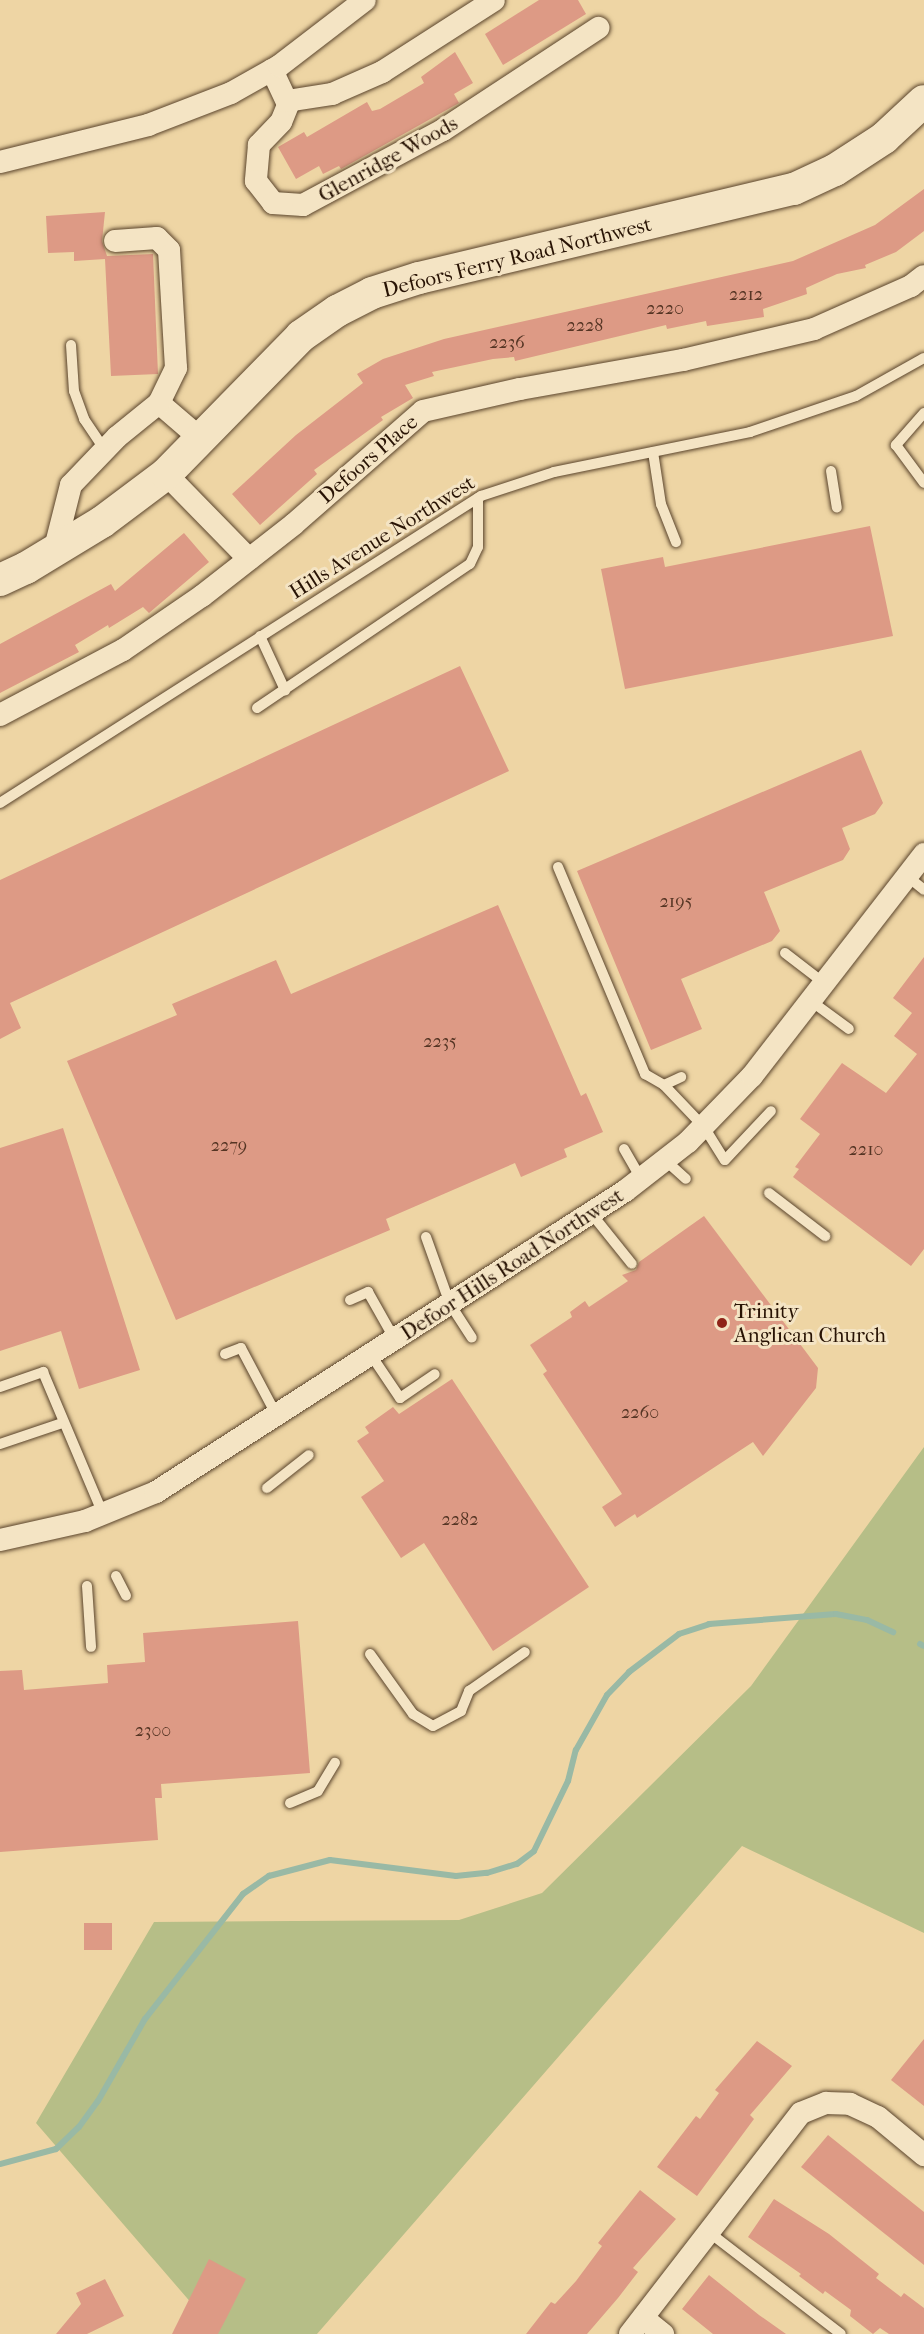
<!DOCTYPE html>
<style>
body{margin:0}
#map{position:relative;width:924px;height:2334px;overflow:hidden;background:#eed5a4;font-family:"IM FELL French Canon",serif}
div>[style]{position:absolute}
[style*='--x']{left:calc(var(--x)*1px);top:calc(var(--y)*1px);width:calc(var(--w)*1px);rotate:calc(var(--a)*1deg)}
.green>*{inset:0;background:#b6be87}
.stream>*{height:6px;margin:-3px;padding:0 3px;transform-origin:3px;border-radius:3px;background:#99b9a5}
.building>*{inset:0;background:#dd9a85;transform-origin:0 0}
.roads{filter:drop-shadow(0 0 2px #5a442c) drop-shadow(0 0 2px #5a442c)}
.lane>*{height:10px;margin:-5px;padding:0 5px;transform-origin:5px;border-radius:5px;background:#f4e4c4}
.street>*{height:22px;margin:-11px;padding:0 11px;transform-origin:11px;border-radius:11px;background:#f4e4c4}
.secondary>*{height:32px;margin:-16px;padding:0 16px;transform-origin:16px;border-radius:16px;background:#f4e4c4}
.dots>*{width:16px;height:16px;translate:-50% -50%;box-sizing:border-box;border:3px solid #f4e4c4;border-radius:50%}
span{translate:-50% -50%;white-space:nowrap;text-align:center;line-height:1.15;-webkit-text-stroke:6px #f4e4c4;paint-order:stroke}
.number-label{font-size:18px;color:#553524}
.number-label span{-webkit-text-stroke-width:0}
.street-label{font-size:21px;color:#281304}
.poi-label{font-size:21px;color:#281304}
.left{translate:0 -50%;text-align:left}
</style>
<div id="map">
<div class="green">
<i style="clip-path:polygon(924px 1447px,924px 1933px,742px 1846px,317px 2334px,218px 2334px,36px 2123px,154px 1922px,459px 1920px,542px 1893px,751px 1686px)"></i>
</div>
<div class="stream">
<i style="--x:920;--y:1644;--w:4;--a:27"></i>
<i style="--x:0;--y:2164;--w:58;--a:-15"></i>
<i style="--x:56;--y:2149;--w:32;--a:-44"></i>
<i style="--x:79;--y:2127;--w:32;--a:-54"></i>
<i style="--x:98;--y:2101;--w:95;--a:-60.2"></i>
<i style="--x:145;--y:2019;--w:159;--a:-51.9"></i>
<i style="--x:243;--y:1894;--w:32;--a:-35"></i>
<i style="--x:269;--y:1876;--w:63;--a:-14.7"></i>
<i style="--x:330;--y:1860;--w:127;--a:7.2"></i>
<i style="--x:456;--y:1876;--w:31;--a:-6"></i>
<i style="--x:487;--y:1873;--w:31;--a:-17"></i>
<i style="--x:517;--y:1864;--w:21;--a:-37"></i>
<i style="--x:534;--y:1851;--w:78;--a:-64.1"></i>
<i style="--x:568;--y:1781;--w:32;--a:-76"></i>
<i style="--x:576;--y:1750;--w:63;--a:-60.6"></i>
<i style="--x:607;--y:1695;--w:32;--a:-46"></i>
<i style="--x:629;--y:1672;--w:63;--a:-37.2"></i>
<i style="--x:679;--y:1634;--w:32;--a:-18"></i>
<i style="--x:709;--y:1624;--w:127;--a:-4.5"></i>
<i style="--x:836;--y:1614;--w:32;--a:11"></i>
<i style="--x:867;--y:1620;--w:29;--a:25"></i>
</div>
<div class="building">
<i style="clip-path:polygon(539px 0,578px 0,586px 14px,503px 65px,485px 34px)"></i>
<i style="clip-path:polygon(455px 52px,473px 83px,454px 94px,459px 103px,341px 169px,339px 166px,323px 174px,319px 166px,296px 179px,278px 147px,304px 132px,307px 137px,367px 102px,372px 111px,380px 109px,424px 83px,421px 77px)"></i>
<i style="clip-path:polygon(924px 189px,924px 231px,896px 252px,865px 265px,866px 268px,837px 274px,806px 288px,807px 294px,763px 309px,764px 317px,707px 326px,706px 321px,667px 329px,666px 325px,515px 361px,514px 357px,493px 359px,432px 372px,434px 376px,405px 385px,413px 398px,381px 417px,383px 420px,314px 470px,317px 474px,260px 525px,232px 494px,296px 435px,363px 383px,357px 374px,383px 359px,444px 339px,793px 261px,875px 225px)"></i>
<i style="clip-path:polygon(105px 212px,102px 241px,107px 256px,153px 254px,158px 374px,111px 376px,105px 259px,74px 261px,74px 252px,48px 253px,46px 216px)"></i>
<i style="clip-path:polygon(870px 526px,893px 636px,625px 689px,601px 569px,663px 557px,665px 567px)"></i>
<i style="clip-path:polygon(184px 533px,209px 562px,149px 613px,143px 607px,109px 628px,108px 625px,75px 645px,79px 652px,0 693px,0 644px,111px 584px,115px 591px)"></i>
<i style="clip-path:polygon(460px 666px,509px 771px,10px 1003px,21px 1028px,0 1039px,0 880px)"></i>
<i style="clip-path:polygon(861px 750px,883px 803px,875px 814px,842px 828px,850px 849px,843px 860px,764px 892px,780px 931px,772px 941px,681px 979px,702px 1029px,651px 1050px,577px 871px)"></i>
<i style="clip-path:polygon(498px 905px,581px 1096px,586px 1093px,603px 1132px,564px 1149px,567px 1157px,521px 1177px,515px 1163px,386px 1219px,390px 1230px,176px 1320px,67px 1061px,177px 1015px,172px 1004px,276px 960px,291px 994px)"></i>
<i style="clip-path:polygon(924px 957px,924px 1249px,911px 1266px,793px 1177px,799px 1169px,795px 1167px,820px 1134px,800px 1119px,842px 1063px,886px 1093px,917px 1054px,894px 1036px,912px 1013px,893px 998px)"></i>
<i style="clip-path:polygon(63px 1128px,140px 1370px,79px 1389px,61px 1331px,0 1351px,0 1148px)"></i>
<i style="clip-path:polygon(704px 1216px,818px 1368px,816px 1388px,763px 1456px,753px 1442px,637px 1518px,635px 1514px,615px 1527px,602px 1507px,622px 1494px,543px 1374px,547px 1371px,530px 1345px,572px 1317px,570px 1312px,585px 1301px,589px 1307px,628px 1281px,622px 1275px,636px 1270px,639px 1262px)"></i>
<i style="clip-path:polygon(452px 1379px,589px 1587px,493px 1651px,424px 1543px,401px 1558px,361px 1497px,384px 1481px,357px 1441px,369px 1433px,365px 1427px,393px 1407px,399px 1414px)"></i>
<i style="clip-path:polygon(298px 1621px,310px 1773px,161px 1784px,162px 1798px,155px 1798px,158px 1840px,0 1852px,0 1671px,22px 1670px,24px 1690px,108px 1683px,107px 1665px,145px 1662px,143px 1633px)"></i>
<i style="left:84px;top:1923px;width:28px;height:27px"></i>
<i style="clip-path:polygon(924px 2039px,924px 2106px,891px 2080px)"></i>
<i style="clip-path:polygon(757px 2041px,792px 2066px,750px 2115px,754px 2119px,697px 2196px,657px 2167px,696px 2116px,700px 2119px,719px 2093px,715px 2090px)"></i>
<i style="clip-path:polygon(828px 2135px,924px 2212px,924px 2265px,801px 2167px)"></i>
<i style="clip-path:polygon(640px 2190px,676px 2219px,633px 2268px,638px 2272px,618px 2298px,587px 2334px,526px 2334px,551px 2302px,555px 2304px,576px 2281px,602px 2246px,598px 2243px)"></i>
<i style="clip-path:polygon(774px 2199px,829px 2234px,879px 2274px,876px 2278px,901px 2297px,904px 2293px,924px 2308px,924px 2334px,889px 2334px,880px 2328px,873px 2334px,850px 2316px,851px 2310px,825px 2291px,823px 2294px,799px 2276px,801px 2274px,748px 2237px)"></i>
<i style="clip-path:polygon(209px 2259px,246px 2279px,227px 2317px,218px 2334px,172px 2334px)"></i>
<i style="clip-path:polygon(709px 2275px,759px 2315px,786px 2334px,713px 2334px,682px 2309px)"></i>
<i style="clip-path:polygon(105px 2279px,124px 2316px,87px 2334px,56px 2334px,81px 2304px,76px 2293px)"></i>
</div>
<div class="roads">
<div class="lane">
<i style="--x:71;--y:345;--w:46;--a:86.3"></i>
<i style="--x:74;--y:391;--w:30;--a:70"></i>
<i style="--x:84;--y:419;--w:37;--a:56"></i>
<i style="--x:924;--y:413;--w:43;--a:131.2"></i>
<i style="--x:896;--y:445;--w:47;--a:53.6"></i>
<i style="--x:653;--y:452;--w:53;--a:81.3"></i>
<i style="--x:661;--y:504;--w:41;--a:68.5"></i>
<i style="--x:831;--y:471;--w:37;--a:81"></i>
<i style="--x:260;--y:636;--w:60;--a:65.2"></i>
<i style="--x:257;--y:708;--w:257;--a:-34.1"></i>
<i style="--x:470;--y:564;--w:19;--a:-65"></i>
<i style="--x:478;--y:547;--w:49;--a:-90"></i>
<i style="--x:0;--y:803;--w:571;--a:-32.55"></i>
<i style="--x:481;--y:496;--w:77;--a:-18.2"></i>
<i style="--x:554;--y:472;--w:200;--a:-11.5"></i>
<i style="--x:750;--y:432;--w:112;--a:-18.8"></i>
<i style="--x:856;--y:396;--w:78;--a:-29.2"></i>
<i style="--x:558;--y:867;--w:225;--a:67.2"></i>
<i style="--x:645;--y:1074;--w:22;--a:30"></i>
<i style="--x:664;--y:1085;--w:19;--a:-25"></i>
<i style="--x:907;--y:876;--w:22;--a:39"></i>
<i style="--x:785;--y:953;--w:49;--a:37.6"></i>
<i style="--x:811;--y:1001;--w:47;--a:36.4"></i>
<i style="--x:664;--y:1085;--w:58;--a:46.4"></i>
<i style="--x:704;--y:1127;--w:39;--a:58"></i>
<i style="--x:725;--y:1160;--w:67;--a:-46.8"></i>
<i style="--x:624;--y:1149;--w:34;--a:60"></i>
<i style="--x:665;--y:1160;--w:28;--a:42"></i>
<i style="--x:769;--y:1193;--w:71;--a:37.5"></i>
<i style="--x:591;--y:1213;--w:65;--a:51.2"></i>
<i style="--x:426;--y:1237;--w:71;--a:70.3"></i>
<i style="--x:450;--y:1304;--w:40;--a:57.1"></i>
<i style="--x:350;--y:1300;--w:20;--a:-24"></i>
<i style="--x:368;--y:1292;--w:55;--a:60.6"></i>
<i style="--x:225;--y:1354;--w:17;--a:-21"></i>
<i style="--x:241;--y:1348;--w:77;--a:62.1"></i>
<i style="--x:371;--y:1355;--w:52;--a:56"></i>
<i style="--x:400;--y:1398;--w:42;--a:-34.4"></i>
<i style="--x:0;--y:1387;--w:46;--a:-19.2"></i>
<i style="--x:43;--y:1372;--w:154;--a:67.1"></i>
<i style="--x:0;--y:1444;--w:65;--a:-18.7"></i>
<i style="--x:267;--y:1488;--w:53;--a:-38.2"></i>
<i style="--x:116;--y:1576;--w:22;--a:63"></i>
<i style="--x:87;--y:1586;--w:61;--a:86.2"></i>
<i style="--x:370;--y:1654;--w:74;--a:54.4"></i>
<i style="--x:413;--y:1714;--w:23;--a:31"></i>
<i style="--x:433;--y:1726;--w:32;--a:-28"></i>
<i style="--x:461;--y:1711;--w:22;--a:-68"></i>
<i style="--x:469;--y:1691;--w:68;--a:-34.9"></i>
<i style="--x:290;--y:1803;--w:30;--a:-23"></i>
<i style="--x:318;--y:1791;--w:33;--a:-59"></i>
<i style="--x:710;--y:2233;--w:165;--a:37.6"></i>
</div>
<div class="street">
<i style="--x:272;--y:70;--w:38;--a:65"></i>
<i style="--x:288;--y:105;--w:18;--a:112"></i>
<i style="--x:281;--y:122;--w:32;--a:134"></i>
<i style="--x:259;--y:145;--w:36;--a:95"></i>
<i style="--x:256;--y:181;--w:28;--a:52"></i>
<i style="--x:273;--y:203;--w:30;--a:4"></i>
<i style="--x:303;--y:205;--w:159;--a:-28.2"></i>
<i style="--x:443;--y:130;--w:186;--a:-33.3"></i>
<i style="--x:287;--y:101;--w:46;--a:-8.8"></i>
<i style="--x:332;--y:94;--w:55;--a:-23.7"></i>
<i style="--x:382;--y:72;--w:133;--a:-32.7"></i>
<i style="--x:0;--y:162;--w:153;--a:-14"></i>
<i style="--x:148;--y:125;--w:89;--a:-21.1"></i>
<i style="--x:231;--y:93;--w:55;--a:-29.4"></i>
<i style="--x:279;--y:66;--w:108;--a:-37.5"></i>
<i style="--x:159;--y:403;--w:57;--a:40.7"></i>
<i style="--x:166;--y:474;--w:119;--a:45.7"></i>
<i style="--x:54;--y:552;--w:69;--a:-75.8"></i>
<i style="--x:71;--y:485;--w:66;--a:-46.2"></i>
<i style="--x:117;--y:437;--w:54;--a:-39"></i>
<i style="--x:159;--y:403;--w:39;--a:-64"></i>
<i style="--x:176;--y:368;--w:118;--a:-93.4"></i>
<i style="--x:169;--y:250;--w:17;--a:-135"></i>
<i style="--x:157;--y:238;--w:42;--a:175.9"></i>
<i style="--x:0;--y:715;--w:139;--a:-27.9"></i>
<i style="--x:123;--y:650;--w:96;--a:-34.4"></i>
<i style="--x:202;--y:596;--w:117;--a:-38"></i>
<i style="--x:294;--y:524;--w:171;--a:-41.2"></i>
<i style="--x:423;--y:411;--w:99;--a:-12.8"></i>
<i style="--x:520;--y:389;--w:166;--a:-10.1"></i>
<i style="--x:683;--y:360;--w:135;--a:-13.3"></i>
<i style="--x:814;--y:329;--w:106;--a:-23.9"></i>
<i style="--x:911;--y:286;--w:16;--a:-38"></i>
<i style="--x:0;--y:1540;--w:87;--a:-12.6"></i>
<i style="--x:85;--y:1521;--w:77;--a:-22.2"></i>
<i style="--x:156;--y:1492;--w:557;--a:-32.69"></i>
<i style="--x:625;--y:1191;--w:80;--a:-37.9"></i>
<i style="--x:688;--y:1142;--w:92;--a:-45.9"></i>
<i style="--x:752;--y:1076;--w:281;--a:-52.2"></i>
<i style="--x:643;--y:2318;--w:26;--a:39"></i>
<i style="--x:630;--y:2334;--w:279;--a:-52.3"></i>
<i style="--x:801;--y:2113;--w:27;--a:-22"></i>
<i style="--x:826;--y:2103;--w:24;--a:2"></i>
<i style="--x:850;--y:2104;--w:31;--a:25"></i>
<i style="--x:878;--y:2117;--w:60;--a:39.6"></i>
</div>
<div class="secondary">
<i style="--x:0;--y:580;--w:29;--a:-25"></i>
<i style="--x:26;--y:568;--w:89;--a:-31.2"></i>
<i style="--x:102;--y:522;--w:80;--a:-36.9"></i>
<i style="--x:166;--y:474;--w:193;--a:-45.6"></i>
<i style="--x:301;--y:336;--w:44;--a:-34.8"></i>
<i style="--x:337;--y:311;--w:39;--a:-27"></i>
<i style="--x:372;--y:293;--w:49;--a:-17.7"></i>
<i style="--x:419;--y:278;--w:385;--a:-13.4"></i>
<i style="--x:794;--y:189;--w:45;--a:-24.9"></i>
<i style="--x:835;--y:170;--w:59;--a:-33.1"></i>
<i style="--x:884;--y:138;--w:54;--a:-42.8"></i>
</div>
</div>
<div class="dots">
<i style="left:722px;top:1323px;background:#8f2418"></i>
</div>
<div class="number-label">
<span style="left:746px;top:295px">2212</span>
<span style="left:665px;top:309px">2220</span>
<span style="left:585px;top:326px">2228</span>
<span style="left:507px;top:343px">2236</span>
<span style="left:676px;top:902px">2195</span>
<span style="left:440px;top:1042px">2235</span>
<span style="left:229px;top:1146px">2279</span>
<span style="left:866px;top:1150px">2210</span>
<span style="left:640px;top:1413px">2260</span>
<span style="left:460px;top:1520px">2282</span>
<span style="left:153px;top:1731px">2300</span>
</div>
<div class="street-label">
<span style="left:388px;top:159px;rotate:-29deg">Glenridge Woods</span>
<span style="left:517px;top:257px;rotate:-14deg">Defoors Ferry Road Northwest</span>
<span style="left:368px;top:459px;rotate:-41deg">Defoors Place</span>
<span style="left:382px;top:537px;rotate:-32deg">Hills Avenue Northwest</span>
<span style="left:512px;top:1264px;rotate:-33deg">Defoor Hills Road Northwest</span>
</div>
<div class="poi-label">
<span class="left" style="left:734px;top:1323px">Trinity<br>Anglican Church</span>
</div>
</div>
